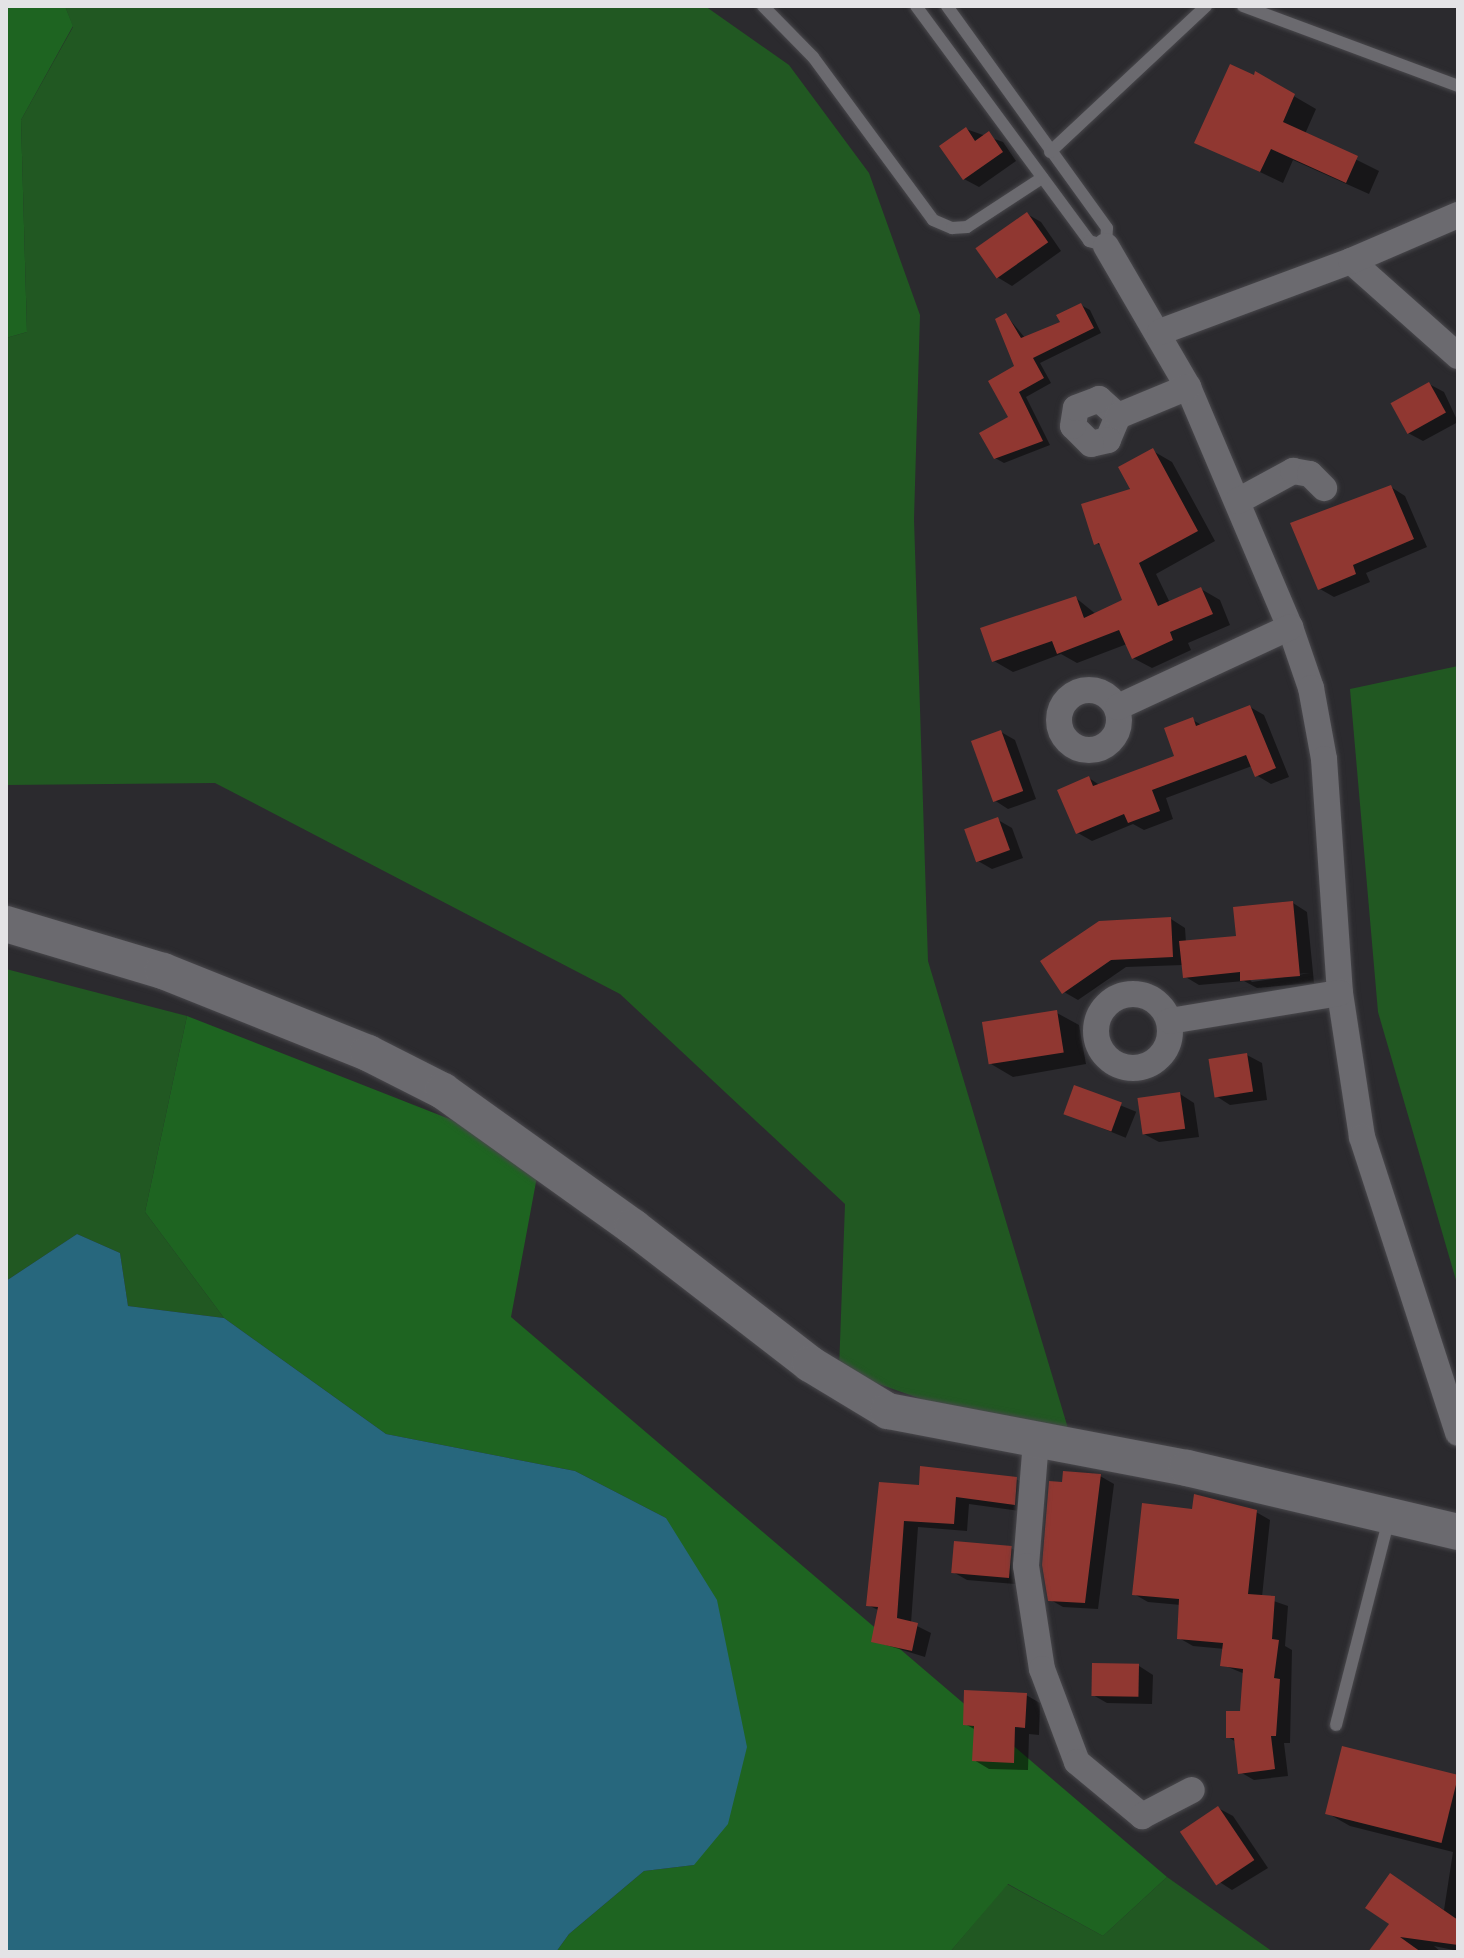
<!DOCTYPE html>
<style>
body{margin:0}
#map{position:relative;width:1464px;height:1958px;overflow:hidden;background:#2b2a2e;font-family:Literata,serif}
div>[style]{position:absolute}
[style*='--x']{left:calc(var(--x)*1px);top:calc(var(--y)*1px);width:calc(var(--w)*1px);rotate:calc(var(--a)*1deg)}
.green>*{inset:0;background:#215822}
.forest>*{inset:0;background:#1e6421}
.water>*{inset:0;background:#27677d}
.shadow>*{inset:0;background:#0007;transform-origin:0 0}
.building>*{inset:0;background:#903731;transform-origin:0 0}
.roads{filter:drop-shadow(0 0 2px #49484c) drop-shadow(0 0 2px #49484c)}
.lane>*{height:12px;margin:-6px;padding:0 6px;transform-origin:6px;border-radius:6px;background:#6b6a6f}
.street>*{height:26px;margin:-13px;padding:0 13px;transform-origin:13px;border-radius:13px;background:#6b6a6f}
.street>.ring{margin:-13px;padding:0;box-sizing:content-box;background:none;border:26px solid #6b6a6f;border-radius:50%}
.secondary>*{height:36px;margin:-18px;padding:0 18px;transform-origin:18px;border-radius:18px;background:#6b6a6f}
span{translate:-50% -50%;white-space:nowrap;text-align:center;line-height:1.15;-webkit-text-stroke:7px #131315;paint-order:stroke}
.frame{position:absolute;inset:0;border:8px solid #e4e3e6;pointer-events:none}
</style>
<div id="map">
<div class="green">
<i style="clip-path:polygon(65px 6px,705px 6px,789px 65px,869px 173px,920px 315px,914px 519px,928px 961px,1070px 1435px,961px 1413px,839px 1370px,845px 1204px,620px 994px,215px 783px,6px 785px,6px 338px,27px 332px,21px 120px,73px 27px)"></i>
<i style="clip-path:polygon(1458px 666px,1458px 1287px,1378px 1012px,1350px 689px)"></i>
<i style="clip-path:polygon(6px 969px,187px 1016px,145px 1212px,224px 1318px,128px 1306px,120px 1253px,77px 1234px,6px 1281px)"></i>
<i style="clip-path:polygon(1167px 1877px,1273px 1952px,950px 1952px,1007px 1884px,1103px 1936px)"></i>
</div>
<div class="forest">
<i style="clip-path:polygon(6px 6px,65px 6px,73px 26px,21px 120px,27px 332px,6px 338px)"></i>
<i style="clip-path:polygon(187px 1016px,541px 1155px,511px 1317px,1167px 1877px,1103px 1936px,1008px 1884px,950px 1952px,556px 1952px,569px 1934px,644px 1871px,694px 1865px,666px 1518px,575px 1471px,386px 1434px,224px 1318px,145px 1212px)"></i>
</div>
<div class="water">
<i style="clip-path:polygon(77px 1234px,120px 1253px,128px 1306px,224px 1318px,386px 1434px,575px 1471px,666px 1518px,717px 1600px,747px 1747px,728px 1824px,694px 1865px,644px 1871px,569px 1934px,556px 1952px,6px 1952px,6px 1281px)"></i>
</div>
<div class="shadow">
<i style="clip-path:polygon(1256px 74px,1316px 109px,1305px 134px,1379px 171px,1369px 194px,1293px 160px,1283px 183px,1197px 142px)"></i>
<i style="clip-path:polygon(966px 129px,1003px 142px,1016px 161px,979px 187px,964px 179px)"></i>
<i style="clip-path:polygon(1027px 214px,1041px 222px,1061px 251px,1012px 286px,997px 277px)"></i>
<i style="clip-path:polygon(1081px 305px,1090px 310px,1101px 333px,1040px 363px,1051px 383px,1026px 397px,1050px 445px,1004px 463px,995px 458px,1010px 418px,1016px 367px,1006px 315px,1025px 338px,1062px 323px)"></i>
<i style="clip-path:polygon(1429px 384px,1444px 392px,1458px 422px,1423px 441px,1408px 433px)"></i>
<i style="clip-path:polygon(1153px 451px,1172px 462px,1215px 541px,1156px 574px,1170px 603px,1201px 589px,1220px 600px,1230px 625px,1188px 643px,1191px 650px,1152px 668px,1133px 658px,1127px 644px,1077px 663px,1061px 654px,1013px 672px,994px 661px,1076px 598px,1097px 615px,1125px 601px,1103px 547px,1096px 543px)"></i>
<i style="clip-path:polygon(1391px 487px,1405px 496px,1427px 547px,1366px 573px,1370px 582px,1334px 597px,1320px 589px)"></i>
<i style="clip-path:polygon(1250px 707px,1264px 715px,1289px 777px,1271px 784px,1256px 775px,1252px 766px,1166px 798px,1173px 819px,1144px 830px,1133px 824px,1092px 841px,1078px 833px,1089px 778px,1101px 786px,1176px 757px,1193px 720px,1203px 726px)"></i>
<i style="clip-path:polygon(1001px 732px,1015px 740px,1036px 799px,1008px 809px,994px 800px)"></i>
<i style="clip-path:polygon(998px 820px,1012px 828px,1023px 858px,992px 869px,978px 861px)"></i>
<i style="clip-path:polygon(evenodd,1293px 903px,1307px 912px,1314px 983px,1257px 988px,1244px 981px,1199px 985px,1184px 976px,1183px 965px,1126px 967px,1078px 1000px,1064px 992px,1171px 919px,1185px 928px,1186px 943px,1238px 938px,1293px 903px,1310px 973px,1252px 982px,1248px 978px,1310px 973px)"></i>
<i style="clip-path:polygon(1057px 1013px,1079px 1025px,1086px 1064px,1013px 1077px,991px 1064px)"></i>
<i style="clip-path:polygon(1247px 1055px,1262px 1063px,1267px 1100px,1230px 1105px,1216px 1096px)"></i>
<i style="left:1075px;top:1087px;width:66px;height:28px;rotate:22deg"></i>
<i style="clip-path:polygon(1180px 1094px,1194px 1103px,1199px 1137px,1159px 1142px,1144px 1134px)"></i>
<i style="clip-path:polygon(1100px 1476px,1114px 1484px,1098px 1609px,1063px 1607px,1049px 1599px,1064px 1484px)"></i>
<i style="clip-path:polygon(1016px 1479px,1030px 1487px,1028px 1512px,969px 1504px,967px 1531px,918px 1527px,911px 1623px,931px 1633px,925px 1657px,873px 1641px,880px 1611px,868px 1605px,880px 1485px,921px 1487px)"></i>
<i style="clip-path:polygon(1194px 1512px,1256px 1512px,1270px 1520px,1262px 1597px,1288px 1606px,1285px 1646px,1292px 1650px,1290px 1743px,1284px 1743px,1288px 1776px,1254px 1780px,1240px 1772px,1236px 1742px,1228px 1737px,1242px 1712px,1245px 1674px,1223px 1665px,1225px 1649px,1193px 1646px,1179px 1638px,1181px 1605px,1148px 1602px,1134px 1594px)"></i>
<i style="clip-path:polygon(1011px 1548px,1026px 1557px,1026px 1585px,967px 1580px,953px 1572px)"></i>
<i style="clip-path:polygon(1139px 1666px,1153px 1675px,1152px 1704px,1107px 1703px,1093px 1695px)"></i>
<i style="clip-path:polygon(1026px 1695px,1040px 1703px,1039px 1735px,1029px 1734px,1028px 1770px,989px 1769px,974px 1760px,976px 1730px,965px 1724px)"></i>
<i style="clip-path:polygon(1458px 1777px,1458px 1951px,1434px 1946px,1441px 1952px,1370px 1952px,1392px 1924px,1391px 1875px,1444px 1910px,1453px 1852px,1350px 1826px,1327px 1813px)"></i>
<i style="clip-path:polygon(1218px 1808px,1233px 1816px,1268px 1868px,1232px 1890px,1218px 1881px)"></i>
</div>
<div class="building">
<i style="clip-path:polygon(1230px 64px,1254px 75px,1255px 71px,1295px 94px,1283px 122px,1358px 156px,1346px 183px,1271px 149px,1260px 172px,1194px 143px)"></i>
<i style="clip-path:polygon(966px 127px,975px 141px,989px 131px,1003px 152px,963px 180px,939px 146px)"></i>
<i style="left:1027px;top:212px;width:37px;height:63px;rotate:55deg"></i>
<i style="clip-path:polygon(1081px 303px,1094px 328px,1033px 358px,1044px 378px,1019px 392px,1043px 441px,994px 459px,979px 433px,1008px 417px,988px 381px,1014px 366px,995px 319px,1006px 313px,1021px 338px,1060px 322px,1056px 315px)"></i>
<i style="left:1429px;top:382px;width:35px;height:44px;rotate:61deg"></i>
<i style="clip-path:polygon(1153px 448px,1198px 531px,1139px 563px,1158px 606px,1201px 587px,1213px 614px,1170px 632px,1173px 640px,1132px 659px,1119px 630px,1057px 654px,1052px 641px,992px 662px,980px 628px,1076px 596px,1084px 618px,1122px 600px,1099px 543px,1094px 545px,1081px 504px,1130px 489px,1118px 467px)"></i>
<i style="clip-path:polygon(1391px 485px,1414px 539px,1353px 565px,1356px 574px,1318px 590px,1290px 523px)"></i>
<i style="clip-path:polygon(1250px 705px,1276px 768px,1255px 777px,1246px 755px,1152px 790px,1160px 811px,1128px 823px,1124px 814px,1076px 834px,1057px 790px,1089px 776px,1093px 786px,1174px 756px,1164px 728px,1193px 717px,1196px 726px)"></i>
<i style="left:1001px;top:730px;width:65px;height:32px;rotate:70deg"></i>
<i style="left:998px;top:817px;width:35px;height:36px;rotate:70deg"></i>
<i style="clip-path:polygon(1293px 901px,1300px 976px,1240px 981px,1240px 972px,1183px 978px,1179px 941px,1236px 936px,1233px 907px)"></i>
<i style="clip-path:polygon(1171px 917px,1173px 957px,1111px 960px,1062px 994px,1040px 961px,1099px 921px)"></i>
<i style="left:1057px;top:1010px;width:43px;height:76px;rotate:81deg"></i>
<i style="left:1247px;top:1053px;width:39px;height:39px;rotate:81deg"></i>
<i style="left:1074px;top:1085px;width:51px;height:31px;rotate:20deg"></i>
<i style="left:1180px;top:1092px;width:37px;height:43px;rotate:82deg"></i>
<i style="clip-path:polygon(920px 1466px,1017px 1477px,1015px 1505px,956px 1497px,954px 1524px,904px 1521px,897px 1618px,918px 1623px,912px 1651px,871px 1642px,878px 1607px,866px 1606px,879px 1482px,919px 1485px)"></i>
<i style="clip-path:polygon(1063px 1471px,1101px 1474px,1085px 1603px,1048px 1601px,1042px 1565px,1049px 1481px,1062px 1482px)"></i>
<i style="clip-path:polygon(1194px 1494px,1257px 1510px,1248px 1594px,1275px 1596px,1272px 1639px,1279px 1640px,1274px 1678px,1280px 1679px,1276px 1736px,1271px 1736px,1275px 1769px,1238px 1774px,1234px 1738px,1226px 1738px,1226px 1711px,1240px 1711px,1243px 1669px,1220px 1666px,1223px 1643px,1177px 1639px,1179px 1599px,1132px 1595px,1142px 1503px,1192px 1509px)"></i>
<i style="left:954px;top:1541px;width:58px;height:32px;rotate:5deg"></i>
<i style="left:1092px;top:1663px;width:47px;height:33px;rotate:1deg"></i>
<i style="clip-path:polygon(964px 1690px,1027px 1693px,1025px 1728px,1015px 1727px,1014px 1763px,972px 1761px,974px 1726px,963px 1725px)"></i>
<i style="left:1342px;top:1746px;width:120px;height:70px;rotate:14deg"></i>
<i style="left:1218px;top:1806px;width:65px;height:46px;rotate:56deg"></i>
<i style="clip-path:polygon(1390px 1873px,1458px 1920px,1458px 1945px,1400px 1937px,1421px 1952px,1368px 1952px,1389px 1924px,1365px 1908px)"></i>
</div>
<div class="roads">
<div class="lane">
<i style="--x:763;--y:6;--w:71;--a:45.6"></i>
<i style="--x:813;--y:57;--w:202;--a:53.6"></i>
<i style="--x:933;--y:220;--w:21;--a:23"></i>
<i style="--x:952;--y:228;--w:15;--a:-4"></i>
<i style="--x:967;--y:227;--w:90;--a:-33.2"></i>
<i style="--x:916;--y:6;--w:292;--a:53.6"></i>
<i style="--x:1089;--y:241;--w:18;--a:16"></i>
<i style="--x:1106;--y:246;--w:18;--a:-87"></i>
<i style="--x:1107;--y:228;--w:274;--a:-125.8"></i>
<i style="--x:1243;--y:6;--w:229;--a:20.4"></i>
<i style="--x:1050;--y:152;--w:214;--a:-43.1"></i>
<i style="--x:1336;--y:1725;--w:213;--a:-75.6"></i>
</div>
<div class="street">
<i style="--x:1106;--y:246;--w:163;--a:59.8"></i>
<i style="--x:1188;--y:387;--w:261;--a:67"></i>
<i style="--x:1290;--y:627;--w:65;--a:71"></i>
<i style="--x:1311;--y:688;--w:72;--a:79.6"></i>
<i style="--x:1324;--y:759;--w:235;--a:86.1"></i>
<i style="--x:1340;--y:993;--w:146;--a:81.3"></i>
<i style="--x:1362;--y:1137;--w:311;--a:72"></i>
<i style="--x:1351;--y:261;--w:143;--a:41.6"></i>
<i style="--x:1160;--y:332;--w:204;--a:-20.4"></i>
<i style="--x:1351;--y:261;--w:116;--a:-23.3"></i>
<i style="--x:1099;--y:399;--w:25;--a:42"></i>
<i style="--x:1118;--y:416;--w:26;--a:113"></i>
<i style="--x:1108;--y:440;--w:17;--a:167"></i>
<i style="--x:1091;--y:444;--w:25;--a:-135"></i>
<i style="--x:1073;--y:426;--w:18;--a:-81"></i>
<i style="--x:1076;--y:408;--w:25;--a:-21"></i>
<i style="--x:1118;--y:416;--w:76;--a:-22.5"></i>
<i style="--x:1238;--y:501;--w:63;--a:-28.6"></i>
<i style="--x:1293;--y:471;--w:17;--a:10"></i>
<i style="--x:1310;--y:474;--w:20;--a:45"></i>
<i class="ring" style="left:1059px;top:690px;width:34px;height:34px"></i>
<i style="--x:1118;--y:707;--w:190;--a:-24.9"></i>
<i class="ring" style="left:1096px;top:994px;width:48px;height:48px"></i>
<i style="--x:1170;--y:1021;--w:172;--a:-9.4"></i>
<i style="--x:1036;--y:1441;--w:125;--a:94.6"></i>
<i style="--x:1026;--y:1566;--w:104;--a:81.2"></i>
<i style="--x:1042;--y:1669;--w:99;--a:69.4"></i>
<i style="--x:1077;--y:1762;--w:85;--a:39.7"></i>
<i style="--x:1142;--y:1816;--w:56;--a:-27.5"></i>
</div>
<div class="secondary">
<i style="--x:6;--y:924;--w:164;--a:16.7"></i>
<i style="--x:163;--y:971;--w:221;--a:21.8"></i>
<i style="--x:368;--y:1053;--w:84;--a:26.9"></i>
<i style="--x:443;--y:1091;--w:234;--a:35.6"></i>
<i style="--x:633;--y:1227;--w:224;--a:37.7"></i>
<i style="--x:810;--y:1364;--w:91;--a:31.1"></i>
<i style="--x:888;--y:1411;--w:304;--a:10.8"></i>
<i style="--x:1187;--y:1468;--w:278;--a:13.3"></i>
</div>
</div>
<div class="frame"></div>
</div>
